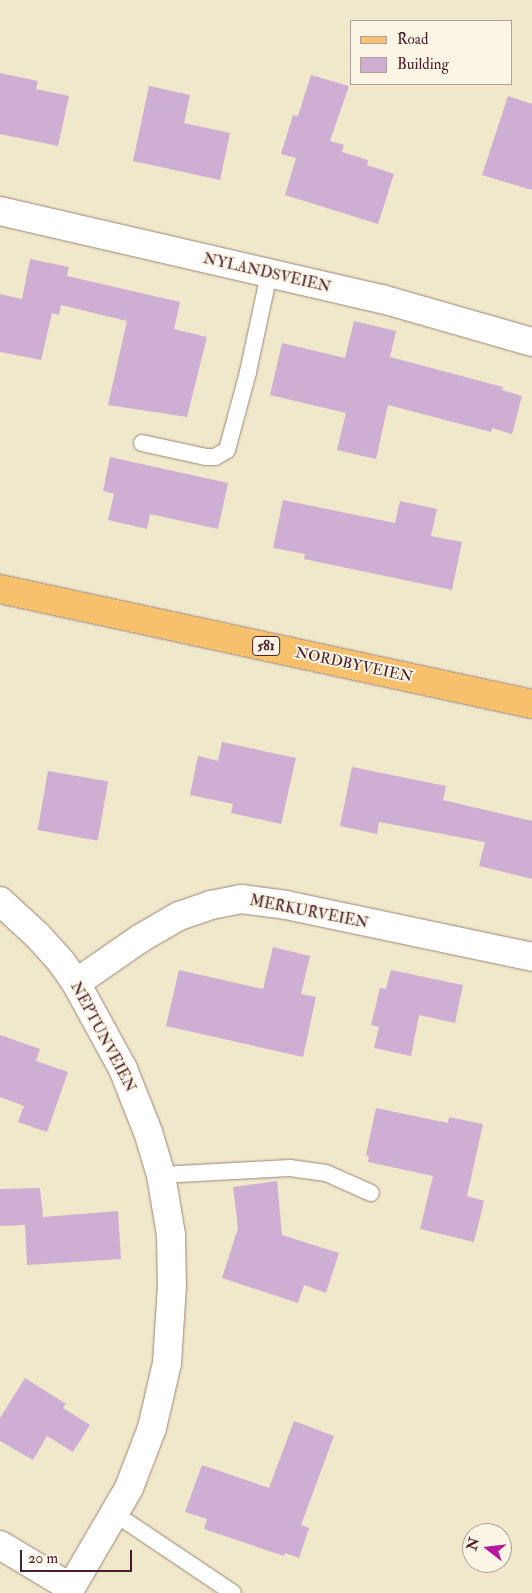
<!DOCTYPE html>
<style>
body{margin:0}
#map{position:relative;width:532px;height:1593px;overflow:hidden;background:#f0e8ca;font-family:"IM FELL Double Pica",serif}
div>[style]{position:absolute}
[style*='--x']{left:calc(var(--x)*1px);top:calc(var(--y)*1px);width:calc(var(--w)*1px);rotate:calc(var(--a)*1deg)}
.building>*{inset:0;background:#ceafd3;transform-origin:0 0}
.roads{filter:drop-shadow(0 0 1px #9d847a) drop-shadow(0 0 1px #9d847a)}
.service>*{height:16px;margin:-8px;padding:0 8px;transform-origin:8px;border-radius:8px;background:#fff}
.minor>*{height:28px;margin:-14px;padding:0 14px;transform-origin:14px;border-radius:14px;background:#fff}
.primary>*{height:28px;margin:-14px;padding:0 14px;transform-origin:14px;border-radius:14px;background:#f7c06c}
span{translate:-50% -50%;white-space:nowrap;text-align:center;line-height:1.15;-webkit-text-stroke:4px #fcf5e5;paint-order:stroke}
.shield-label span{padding:1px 4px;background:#fcf5e5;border:1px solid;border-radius:4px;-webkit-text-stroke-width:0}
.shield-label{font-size:14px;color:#4a1f2b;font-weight:700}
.street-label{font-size:15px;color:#4a1f2b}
.legend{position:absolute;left:350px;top:20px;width:162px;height:65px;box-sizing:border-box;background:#fcf5e5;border:1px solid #b59f9b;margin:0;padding:6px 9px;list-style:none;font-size:15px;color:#4a1f2b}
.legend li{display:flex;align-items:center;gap:10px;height:25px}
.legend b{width:25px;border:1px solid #b59f9b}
.north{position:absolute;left:462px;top:1523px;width:50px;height:50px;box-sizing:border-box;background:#fcf5e5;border:1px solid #b59f9b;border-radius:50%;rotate:286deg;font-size:14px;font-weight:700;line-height:20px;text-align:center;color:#4a1f2b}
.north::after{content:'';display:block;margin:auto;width:18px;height:22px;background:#b5179e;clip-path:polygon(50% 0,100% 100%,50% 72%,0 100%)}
.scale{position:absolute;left:20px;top:1550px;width:112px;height:22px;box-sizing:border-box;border:2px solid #4a1f2b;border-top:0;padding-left:6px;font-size:15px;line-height:18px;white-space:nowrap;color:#4a1f2b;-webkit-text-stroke:4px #fcf5e5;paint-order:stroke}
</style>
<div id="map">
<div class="building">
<i style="clip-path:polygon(0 73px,38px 81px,36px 89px,69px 96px,58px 146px,0 134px)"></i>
<i style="clip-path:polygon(311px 75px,349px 86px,330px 141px,344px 145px,342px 152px,368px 160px,367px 165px,394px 174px,378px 224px,285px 195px,296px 158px,281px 154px,293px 115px,298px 116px)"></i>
<i style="clip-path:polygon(149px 86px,190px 95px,184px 123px,230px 133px,220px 180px,133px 161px)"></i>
<i style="clip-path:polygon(508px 96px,532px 104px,532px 190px,482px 175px)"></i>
<i style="clip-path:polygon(30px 259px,69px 267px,67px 276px,180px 302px,174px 329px,207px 337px,187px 417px,108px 405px,127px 321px,61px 305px,59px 315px,52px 313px,41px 360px,0 352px,0 294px,22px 299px)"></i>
<i style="clip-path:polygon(354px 321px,396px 331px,390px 357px,503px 387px,502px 390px,522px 396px,512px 434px,492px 428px,491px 432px,388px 405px,376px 459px,337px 450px,346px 413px,270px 395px,282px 343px,345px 358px)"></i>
<i style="clip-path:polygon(110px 457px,228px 483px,218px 529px,150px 514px,147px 529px,108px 520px,114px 494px,103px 491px)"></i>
<i style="clip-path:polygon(283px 500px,395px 523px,400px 501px,437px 509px,431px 536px,462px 542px,452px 590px,304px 559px,305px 554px,273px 548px)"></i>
<i style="clip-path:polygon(222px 742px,296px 758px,281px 824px,231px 813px,233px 804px,190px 795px,198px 756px,218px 761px)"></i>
<i style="clip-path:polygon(352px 767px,446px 786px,443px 800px,532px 821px,532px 879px,479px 866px,485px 842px,379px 822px,377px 834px,340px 826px)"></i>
<i style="left:48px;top:771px;width:61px;height:60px;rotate:10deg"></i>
<i style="clip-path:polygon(273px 947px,310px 956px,301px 994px,316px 997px,303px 1057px,166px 1026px,179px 970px,263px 989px)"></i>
<i style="clip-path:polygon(391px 970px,463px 985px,455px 1023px,419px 1015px,411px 1056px,374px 1048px,379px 1027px,371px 1025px,380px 988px,386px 989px)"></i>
<i style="clip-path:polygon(0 1035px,40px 1049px,36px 1061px,68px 1072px,47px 1132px,18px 1122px,24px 1106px,0 1097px)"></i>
<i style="clip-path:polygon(376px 1108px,448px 1123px,449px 1117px,483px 1124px,467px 1196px,484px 1201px,474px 1242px,420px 1229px,433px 1176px,368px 1162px,369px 1156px,366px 1155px)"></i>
<i style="clip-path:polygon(277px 1181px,282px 1235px,339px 1253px,326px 1293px,304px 1285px,298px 1303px,222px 1278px,238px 1228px,233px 1187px)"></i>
<i style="clip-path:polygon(40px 1188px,43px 1217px,118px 1211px,121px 1259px,27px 1265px,25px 1225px,0 1226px,0 1189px)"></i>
<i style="clip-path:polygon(25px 1378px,66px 1404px,63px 1408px,90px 1425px,73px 1452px,47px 1436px,33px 1460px,0 1441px,0 1418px)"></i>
<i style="clip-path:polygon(294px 1421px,334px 1436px,301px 1525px,309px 1528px,299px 1558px,285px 1553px,284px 1556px,204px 1529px,207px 1519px,185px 1512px,202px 1465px,269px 1488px)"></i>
</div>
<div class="roads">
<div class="service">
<i style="--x:142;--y:443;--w:66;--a:12.3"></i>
<i style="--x:206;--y:457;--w:9;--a:0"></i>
<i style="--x:215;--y:457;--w:14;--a:-30"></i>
<i style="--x:227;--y:450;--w:81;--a:-74.9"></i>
<i style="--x:248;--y:372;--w:100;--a:-77.9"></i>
<i style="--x:161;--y:1175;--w:129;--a:-3.1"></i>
<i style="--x:290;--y:1168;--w:36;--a:8"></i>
<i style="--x:326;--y:1173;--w:49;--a:24"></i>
<i style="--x:114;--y:1513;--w:143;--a:33.9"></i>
</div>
<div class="minor">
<i style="--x:0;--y:211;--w:392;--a:13"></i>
<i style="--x:382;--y:299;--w:156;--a:16"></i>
<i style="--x:0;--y:901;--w:52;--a:42.6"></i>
<i style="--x:38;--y:936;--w:36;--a:48"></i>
<i style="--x:62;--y:963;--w:24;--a:55"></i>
<i style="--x:76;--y:983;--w:98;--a:61.3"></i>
<i style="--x:123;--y:1069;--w:68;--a:68.4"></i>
<i style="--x:148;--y:1132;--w:45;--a:73.2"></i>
<i style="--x:161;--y:1175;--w:61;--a:80.5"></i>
<i style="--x:171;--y:1235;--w:51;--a:88.9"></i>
<i style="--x:172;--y:1286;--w:77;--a:93.7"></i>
<i style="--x:167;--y:1363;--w:67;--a:103"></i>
<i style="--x:152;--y:1428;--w:64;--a:111"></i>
<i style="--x:129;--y:1488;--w:121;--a:120.2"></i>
<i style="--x:76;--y:983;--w:79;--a:-34.7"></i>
<i style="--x:141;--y:938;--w:44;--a:-30.1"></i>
<i style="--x:179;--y:916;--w:34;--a:-19"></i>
<i style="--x:211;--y:905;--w:31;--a:-11"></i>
<i style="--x:241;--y:899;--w:45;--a:7.6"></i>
<i style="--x:286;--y:905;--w:251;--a:11.9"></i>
<i style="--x:0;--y:1545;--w:82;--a:31"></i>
</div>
<div class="primary">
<i style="--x:0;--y:589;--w:544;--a:12.2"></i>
</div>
</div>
<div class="shield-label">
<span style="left:266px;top:646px">581</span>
</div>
<div class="street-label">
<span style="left:267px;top:273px;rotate:13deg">NYLANDSVEIEN</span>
<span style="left:354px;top:665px;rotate:12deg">NORDBYVEIEN</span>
<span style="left:309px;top:912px;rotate:11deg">MERKURVEIEN</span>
<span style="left:103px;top:1037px;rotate:62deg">NEPTUNVEIEN</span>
</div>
<ul class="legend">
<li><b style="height:6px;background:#f7c06c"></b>Road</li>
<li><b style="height:14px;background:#ceafd3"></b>Building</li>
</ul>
<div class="north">N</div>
<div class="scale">20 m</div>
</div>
